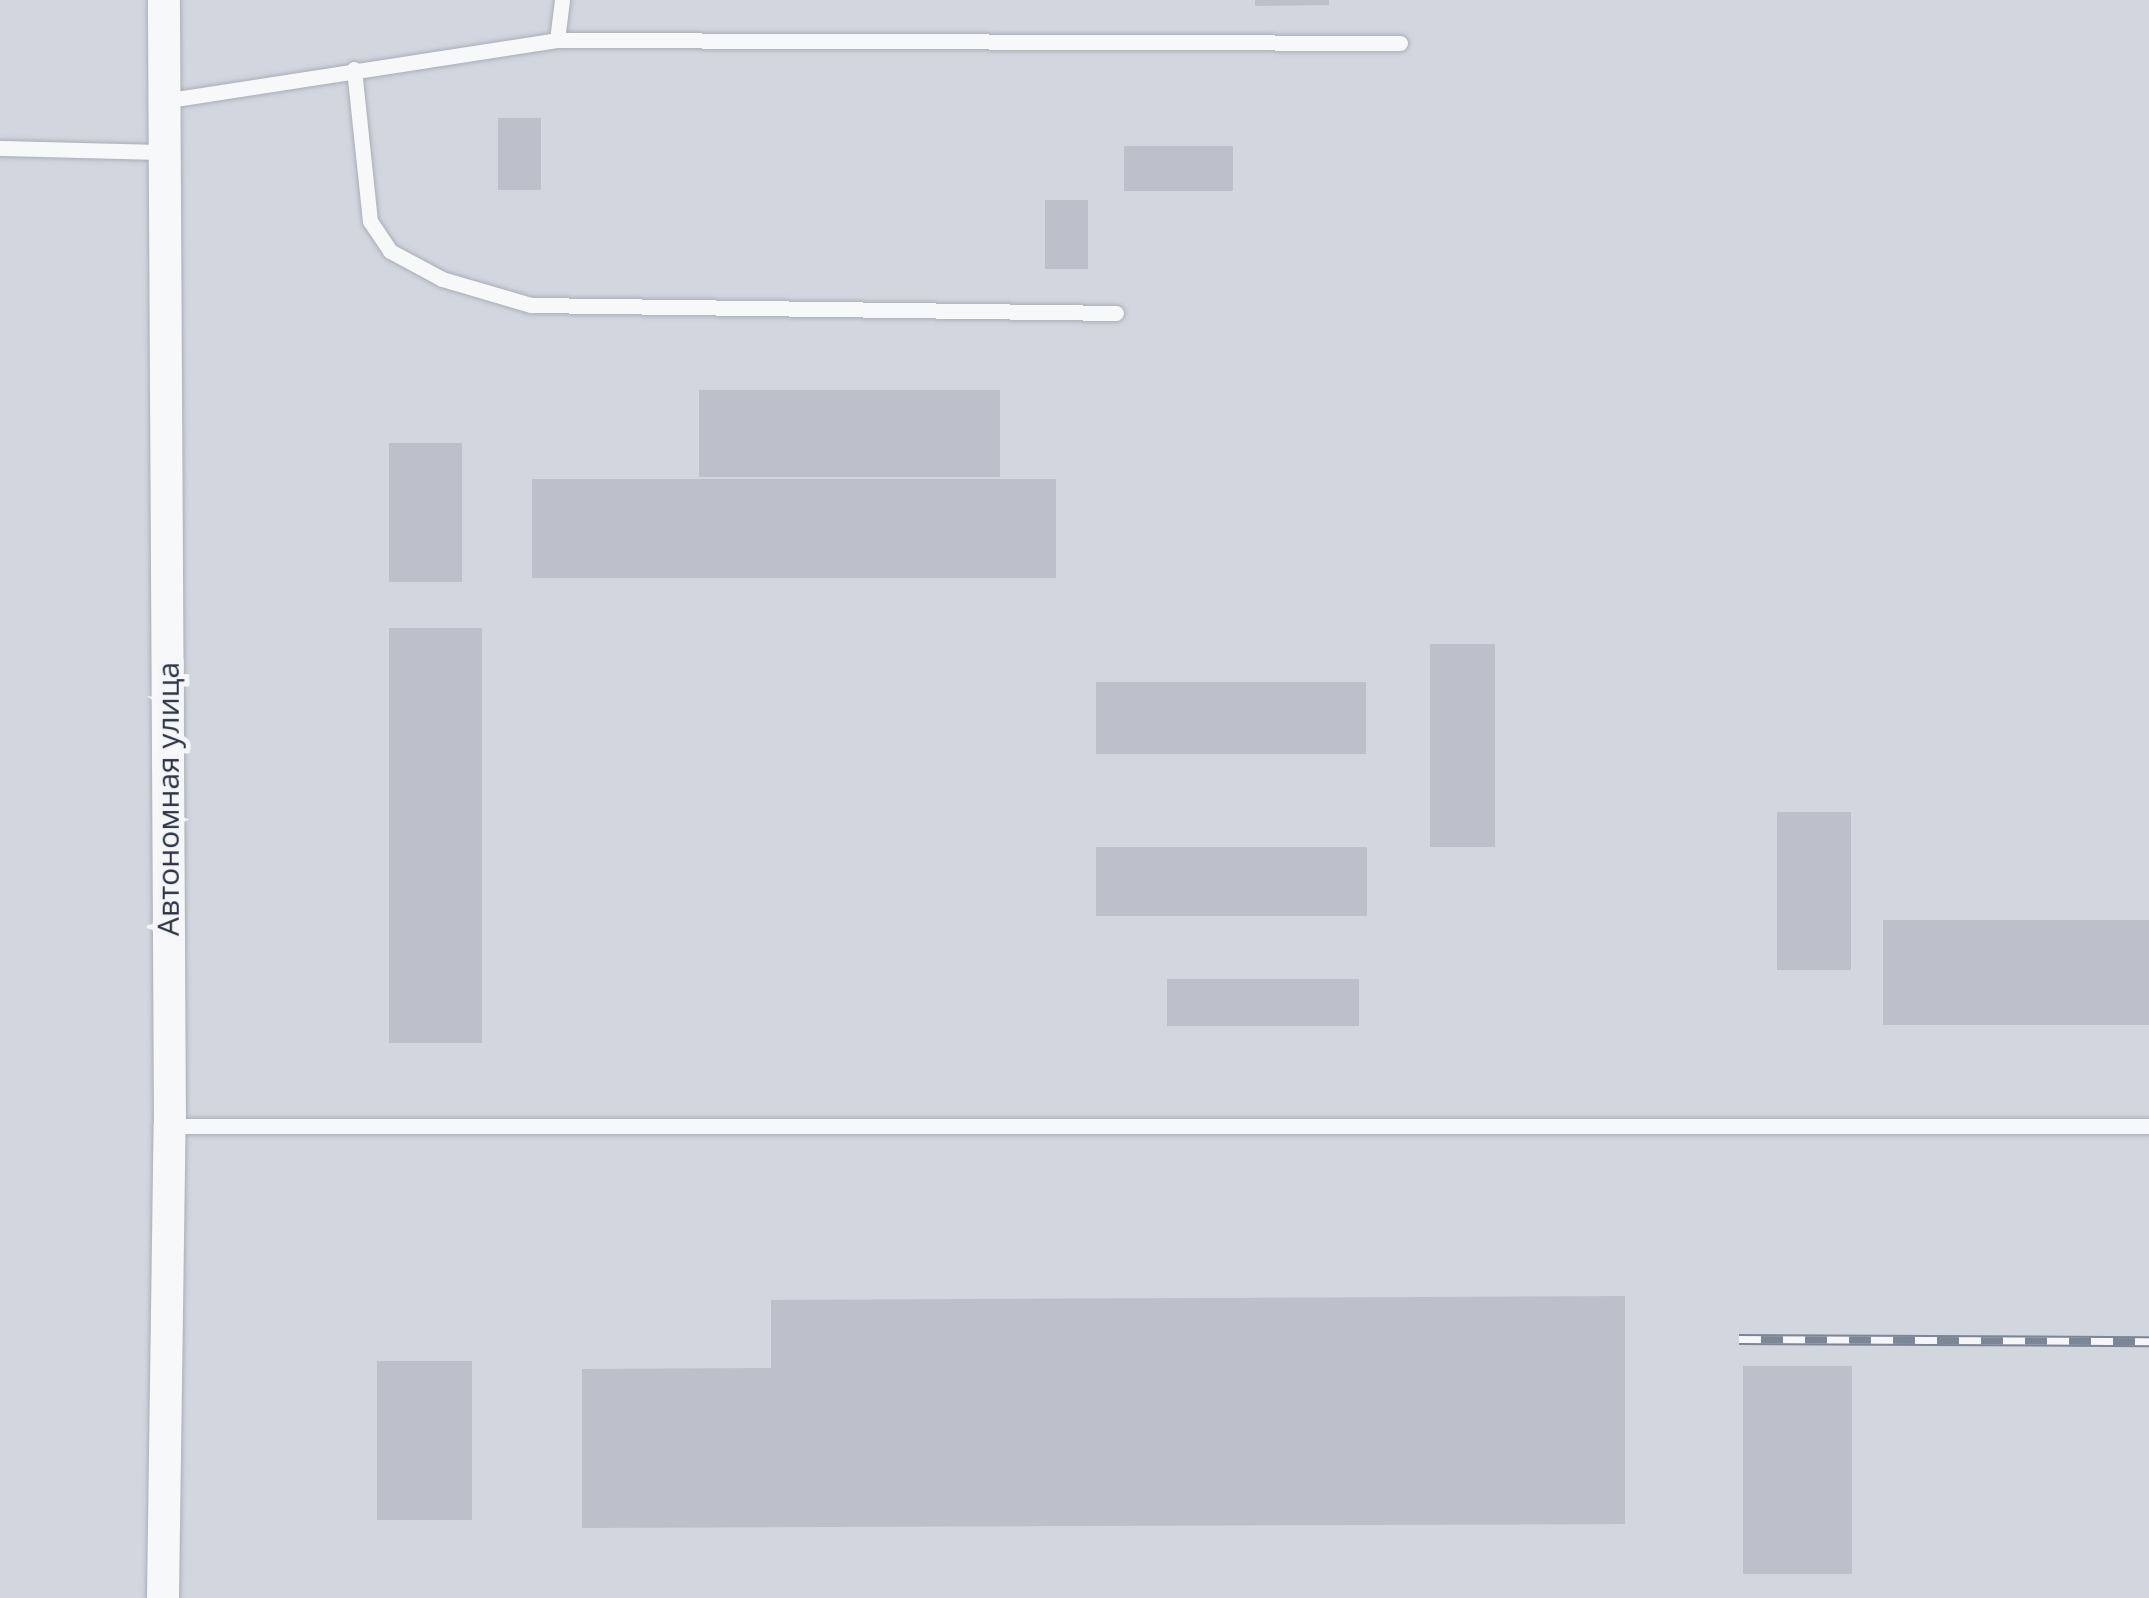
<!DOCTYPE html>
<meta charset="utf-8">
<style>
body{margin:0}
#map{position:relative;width:2149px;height:1598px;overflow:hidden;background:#e4e7ec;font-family:"Open Sans",sans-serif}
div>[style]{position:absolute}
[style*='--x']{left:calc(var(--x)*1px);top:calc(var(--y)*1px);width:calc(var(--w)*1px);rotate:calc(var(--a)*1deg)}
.built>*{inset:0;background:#d2d6de;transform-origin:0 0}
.building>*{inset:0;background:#bbc0ca;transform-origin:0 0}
.roads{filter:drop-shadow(0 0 2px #a9aeb7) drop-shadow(0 0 2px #a9aeb7)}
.service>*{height:15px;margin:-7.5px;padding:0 7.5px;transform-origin:7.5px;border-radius:7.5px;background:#f7f8fa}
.minor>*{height:32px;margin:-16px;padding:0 16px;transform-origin:16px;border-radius:16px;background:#f7f8fa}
.rail>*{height:11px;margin-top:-5.5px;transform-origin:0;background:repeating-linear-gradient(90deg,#f4f6f9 0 22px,#7d8696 0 44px);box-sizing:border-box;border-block:2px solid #7d8696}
span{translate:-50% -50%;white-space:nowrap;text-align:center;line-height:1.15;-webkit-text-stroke:10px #f4f6f9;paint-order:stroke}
.street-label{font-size:30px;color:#2b3445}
</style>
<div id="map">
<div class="built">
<i style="left:0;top:0;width:2149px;height:1598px"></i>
</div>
<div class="building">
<i style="clip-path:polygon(1255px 0,1329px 0,1329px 5px,1255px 6px)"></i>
<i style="left:498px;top:118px;width:43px;height:72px"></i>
<i style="left:1124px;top:146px;width:109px;height:45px"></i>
<i style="left:1088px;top:200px;width:69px;height:43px;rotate:90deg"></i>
<i style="left:1000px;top:390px;width:87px;height:301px;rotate:90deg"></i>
<i style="left:462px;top:443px;width:139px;height:73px;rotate:90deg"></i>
<i style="left:1056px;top:479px;width:99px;height:524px;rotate:90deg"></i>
<i style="left:482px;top:628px;width:415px;height:93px;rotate:90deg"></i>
<i style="left:1495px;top:644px;width:203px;height:65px;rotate:90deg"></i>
<i style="left:1366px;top:682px;width:72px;height:270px;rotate:90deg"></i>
<i style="left:1851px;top:812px;width:158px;height:74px;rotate:90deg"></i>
<i style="left:1367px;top:847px;width:69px;height:271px;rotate:90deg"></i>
<i style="left:2149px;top:920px;width:105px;height:266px;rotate:90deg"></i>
<i style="left:1359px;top:979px;width:47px;height:192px;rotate:90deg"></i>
<i style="clip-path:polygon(1625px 1296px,1625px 1524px,582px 1528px,582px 1369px,771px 1368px,771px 1300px)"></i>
<i style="left:472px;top:1361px;width:159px;height:95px;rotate:90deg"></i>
<i style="left:1852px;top:1366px;width:208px;height:109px;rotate:90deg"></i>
</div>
<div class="roads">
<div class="service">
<i style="--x:557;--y:40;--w:40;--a:-82.9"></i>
<i style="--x:354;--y:69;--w:153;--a:84"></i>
<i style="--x:370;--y:221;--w:36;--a:56"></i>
<i style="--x:390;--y:251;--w:59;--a:28.3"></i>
<i style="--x:442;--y:279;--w:93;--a:16.3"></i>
<i style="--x:531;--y:305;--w:585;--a:0.78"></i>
<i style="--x:163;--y:101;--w:399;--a:-8.8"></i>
<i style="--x:557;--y:40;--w:843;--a:0.2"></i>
<i style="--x:0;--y:148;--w:163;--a:1.4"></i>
<i style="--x:170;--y:1126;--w:1979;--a:0"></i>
</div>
<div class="minor">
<i style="--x:163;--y:1598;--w:472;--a:-89.2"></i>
<i style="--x:170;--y:1126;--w:1126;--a:-90.31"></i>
</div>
</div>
<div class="rail">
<i style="--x:1739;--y:1339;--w:410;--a:0.3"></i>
</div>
<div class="street-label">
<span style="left:168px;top:799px;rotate:-90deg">Автономная улица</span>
</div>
</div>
